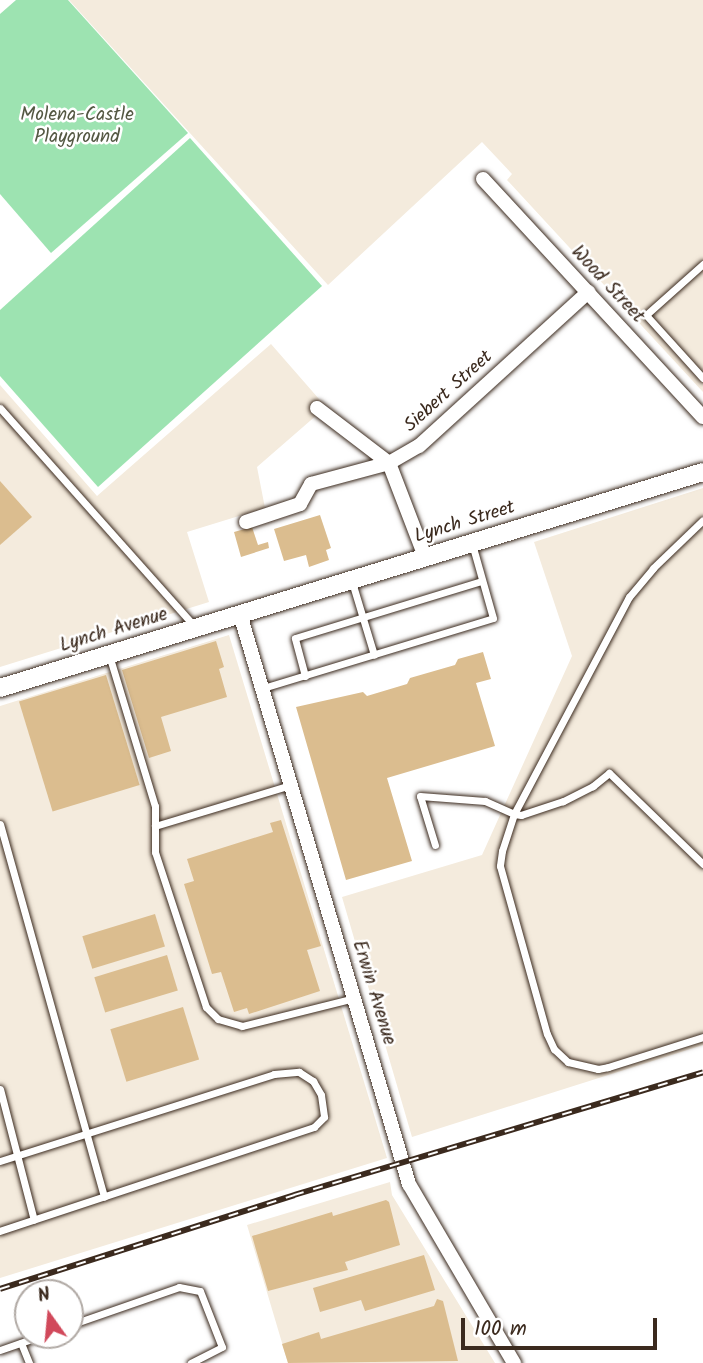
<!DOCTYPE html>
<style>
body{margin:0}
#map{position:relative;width:703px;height:1363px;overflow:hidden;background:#fff;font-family:Kalam,sans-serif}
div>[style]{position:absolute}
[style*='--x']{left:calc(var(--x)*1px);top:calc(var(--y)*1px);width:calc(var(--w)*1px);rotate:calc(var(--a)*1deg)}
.built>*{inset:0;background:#f4ebdd}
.green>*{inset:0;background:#9de3b1}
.building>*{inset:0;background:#dbbd8f;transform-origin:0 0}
.roads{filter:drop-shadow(0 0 2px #3b2a1e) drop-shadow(0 0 2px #3b2a1e)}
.service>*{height:7px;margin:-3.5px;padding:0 3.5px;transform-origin:3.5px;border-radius:3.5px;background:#fff}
.minor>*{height:14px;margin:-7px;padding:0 7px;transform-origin:7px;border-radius:7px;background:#fff}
.tertiary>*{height:18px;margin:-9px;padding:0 9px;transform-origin:9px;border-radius:9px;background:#fff}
.rail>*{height:6px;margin-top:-3px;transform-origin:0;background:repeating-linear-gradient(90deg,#fff 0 10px,#3b2a1e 0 20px);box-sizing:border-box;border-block:2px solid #3b2a1e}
span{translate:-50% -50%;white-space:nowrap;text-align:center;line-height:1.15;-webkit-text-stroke:5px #fff;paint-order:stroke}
.park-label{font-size:19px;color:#545843}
.street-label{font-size:19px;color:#3b2a1e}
.north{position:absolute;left:14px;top:1279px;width:70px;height:70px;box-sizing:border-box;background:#fff;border:2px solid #b1aaa5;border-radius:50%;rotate:345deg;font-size:19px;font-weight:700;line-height:28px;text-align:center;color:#3b2a1e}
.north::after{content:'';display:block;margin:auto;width:24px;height:32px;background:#d1495b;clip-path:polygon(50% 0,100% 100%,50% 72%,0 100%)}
.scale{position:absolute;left:461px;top:1318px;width:196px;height:32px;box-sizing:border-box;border:4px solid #3b2a1e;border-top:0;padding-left:9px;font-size:21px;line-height:24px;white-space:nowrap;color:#3b2a1e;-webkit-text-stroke:5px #fff;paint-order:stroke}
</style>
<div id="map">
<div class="built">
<i style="clip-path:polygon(69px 0,703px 0,703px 392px,507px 180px,512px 174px,482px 142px,328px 285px)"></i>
<i style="clip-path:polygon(271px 344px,326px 407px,257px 467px,265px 508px,187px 532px,209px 602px,0 667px,0 385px,97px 496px)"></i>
<i style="clip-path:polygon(703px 488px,703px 1045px,412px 1137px,342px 897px,482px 855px,572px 656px,534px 542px)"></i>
<i style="clip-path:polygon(229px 635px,387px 1158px,0 1278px,0 706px)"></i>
<i style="clip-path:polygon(390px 1182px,392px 1195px,495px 1363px,288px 1363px,247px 1225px)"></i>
</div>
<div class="green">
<i style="clip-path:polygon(16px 0,68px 0,188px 133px,51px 253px,0 194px,0 14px)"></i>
<i style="clip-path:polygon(190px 138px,322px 286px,98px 487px,0 376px,0 310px)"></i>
</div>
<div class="building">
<i style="clip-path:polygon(0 481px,32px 517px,0 545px)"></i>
<i style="clip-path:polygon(320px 515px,331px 548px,326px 550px,329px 560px,309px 567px,306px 555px,284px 561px,274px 529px)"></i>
<i style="clip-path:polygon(252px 527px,258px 545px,268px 542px,269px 548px,241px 557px,234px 532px)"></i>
<i style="clip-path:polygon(216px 641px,224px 667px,219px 669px,227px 697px,161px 717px,171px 751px,149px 758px,122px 670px)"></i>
<i style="clip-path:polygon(483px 652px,491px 679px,476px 683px,495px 746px,387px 778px,412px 861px,346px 880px,296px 707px,363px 692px,367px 696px,407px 684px,410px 678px,455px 665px,458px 659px)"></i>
<i style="left:106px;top:675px;width:115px;height:91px;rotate:73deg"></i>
<i style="clip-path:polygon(281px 820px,321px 946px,307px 950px,320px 991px,249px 1014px,247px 1008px,234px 1012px,221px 972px,212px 974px,184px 884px,194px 881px,187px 859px,273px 832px,270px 823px)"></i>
<i style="left:155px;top:914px;width:34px;height:76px;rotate:73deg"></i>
<i style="left:167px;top:955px;width:37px;height:76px;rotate:73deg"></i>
<i style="left:183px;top:1007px;width:55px;height:76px;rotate:73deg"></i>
<i style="clip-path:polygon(386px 1200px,389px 1202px,400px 1245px,345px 1262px,348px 1270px,268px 1291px,252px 1236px,332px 1212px,333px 1216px)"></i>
<i style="clip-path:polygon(424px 1255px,435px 1290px,365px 1311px,361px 1300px,320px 1312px,313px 1288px)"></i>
<i style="clip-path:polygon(437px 1299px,443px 1301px,458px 1361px,288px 1363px,282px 1344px,319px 1332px,321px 1339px,434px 1306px)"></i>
</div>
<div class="roads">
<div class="service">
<i style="--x:703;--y:264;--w:76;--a:138.2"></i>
<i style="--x:646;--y:315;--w:85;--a:47.9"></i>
<i style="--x:0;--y:408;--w:293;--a:48.3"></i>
<i style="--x:352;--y:582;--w:76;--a:73.2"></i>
<i style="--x:109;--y:655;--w:158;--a:73.1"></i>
<i style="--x:155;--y:806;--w:46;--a:90"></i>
<i style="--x:155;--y:852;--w:163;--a:71.8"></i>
<i style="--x:206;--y:1007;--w:17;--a:45"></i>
<i style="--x:218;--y:1019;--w:25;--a:16"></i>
<i style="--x:242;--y:1026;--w:115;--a:-14"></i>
<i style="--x:305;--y:676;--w:39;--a:-105"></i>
<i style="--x:295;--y:638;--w:195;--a:-17"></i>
<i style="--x:263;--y:688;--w:240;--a:-16.9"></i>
<i style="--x:493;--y:618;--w:77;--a:-105.8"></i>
<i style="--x:0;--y:824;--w:387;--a:74.4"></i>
<i style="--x:155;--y:826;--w:142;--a:-16.8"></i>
<i style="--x:435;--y:845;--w:51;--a:-107"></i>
<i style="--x:420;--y:796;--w:65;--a:4.4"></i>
<i style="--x:485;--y:801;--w:32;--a:24"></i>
<i style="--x:514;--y:814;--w:246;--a:-62.1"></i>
<i style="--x:629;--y:597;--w:38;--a:-50"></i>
<i style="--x:653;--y:568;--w:69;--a:-43.8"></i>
<i style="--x:703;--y:864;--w:131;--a:-135.9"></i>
<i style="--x:609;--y:773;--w:21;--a:141"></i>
<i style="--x:593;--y:786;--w:34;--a:153"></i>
<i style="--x:563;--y:801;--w:44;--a:161.6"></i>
<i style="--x:521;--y:815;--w:7;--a:-172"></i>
<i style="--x:514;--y:814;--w:39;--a:108"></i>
<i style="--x:502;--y:851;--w:15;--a:98"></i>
<i style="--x:500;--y:866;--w:174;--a:74.4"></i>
<i style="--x:547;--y:1034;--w:17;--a:65"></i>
<i style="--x:554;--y:1049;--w:19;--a:43"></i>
<i style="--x:568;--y:1062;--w:31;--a:13"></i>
<i style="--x:598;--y:1069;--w:10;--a:-11"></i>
<i style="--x:608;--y:1067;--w:100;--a:-17.5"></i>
<i style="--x:0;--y:1089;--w:135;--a:75.5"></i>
<i style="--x:0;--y:1161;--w:287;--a:-17.6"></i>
<i style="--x:274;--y:1074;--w:25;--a:-5"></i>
<i style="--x:299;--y:1072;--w:17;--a:33"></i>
<i style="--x:313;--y:1081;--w:16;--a:60"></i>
<i style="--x:321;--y:1095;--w:22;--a:82"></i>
<i style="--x:324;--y:1117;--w:14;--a:135"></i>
<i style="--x:314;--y:1127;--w:331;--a:161.7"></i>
<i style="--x:70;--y:1325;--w:115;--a:-19.2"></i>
<i style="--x:179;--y:1287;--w:21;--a:11"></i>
<i style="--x:200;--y:1291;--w:60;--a:68.6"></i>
<i style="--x:222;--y:1347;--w:35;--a:153"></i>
<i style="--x:21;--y:1343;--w:22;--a:68"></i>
<i style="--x:0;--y:1350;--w:46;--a:-19.2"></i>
</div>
<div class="minor">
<i style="--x:483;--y:179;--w:324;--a:47.3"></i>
<i style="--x:317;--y:408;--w:91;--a:37.4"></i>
<i style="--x:389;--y:463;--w:101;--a:69"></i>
<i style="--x:246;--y:522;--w:57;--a:-18.4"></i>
<i style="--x:300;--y:504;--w:23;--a:-61"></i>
<i style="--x:311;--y:484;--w:81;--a:-15.1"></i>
<i style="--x:389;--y:463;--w:34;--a:-30"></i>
<i style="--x:419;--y:446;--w:229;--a:-42.3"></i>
<i style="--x:240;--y:614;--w:595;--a:73.49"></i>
<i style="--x:409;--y:1184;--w:208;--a:59.6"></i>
</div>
<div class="tertiary">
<i style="--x:0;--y:688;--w:735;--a:-17.08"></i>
</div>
</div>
<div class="rail">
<i style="--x:0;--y:1289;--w:309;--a:-17.7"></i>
<i style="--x:294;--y:1195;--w:427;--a:-16.7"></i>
</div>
<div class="park-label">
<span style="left:77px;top:127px">Molena-Castle<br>Playground</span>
</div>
<div class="street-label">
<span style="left:607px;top:285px;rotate:47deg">Wood Street</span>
<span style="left:449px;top:392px;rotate:-42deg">Siebert Street</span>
<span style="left:465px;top:523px;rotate:-17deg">Lynch Street</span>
<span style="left:114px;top:631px;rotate:-17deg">Lynch Avenue</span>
<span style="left:373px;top:993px;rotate:73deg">Erwin Avenue</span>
</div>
<div class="north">N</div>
<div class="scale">100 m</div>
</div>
